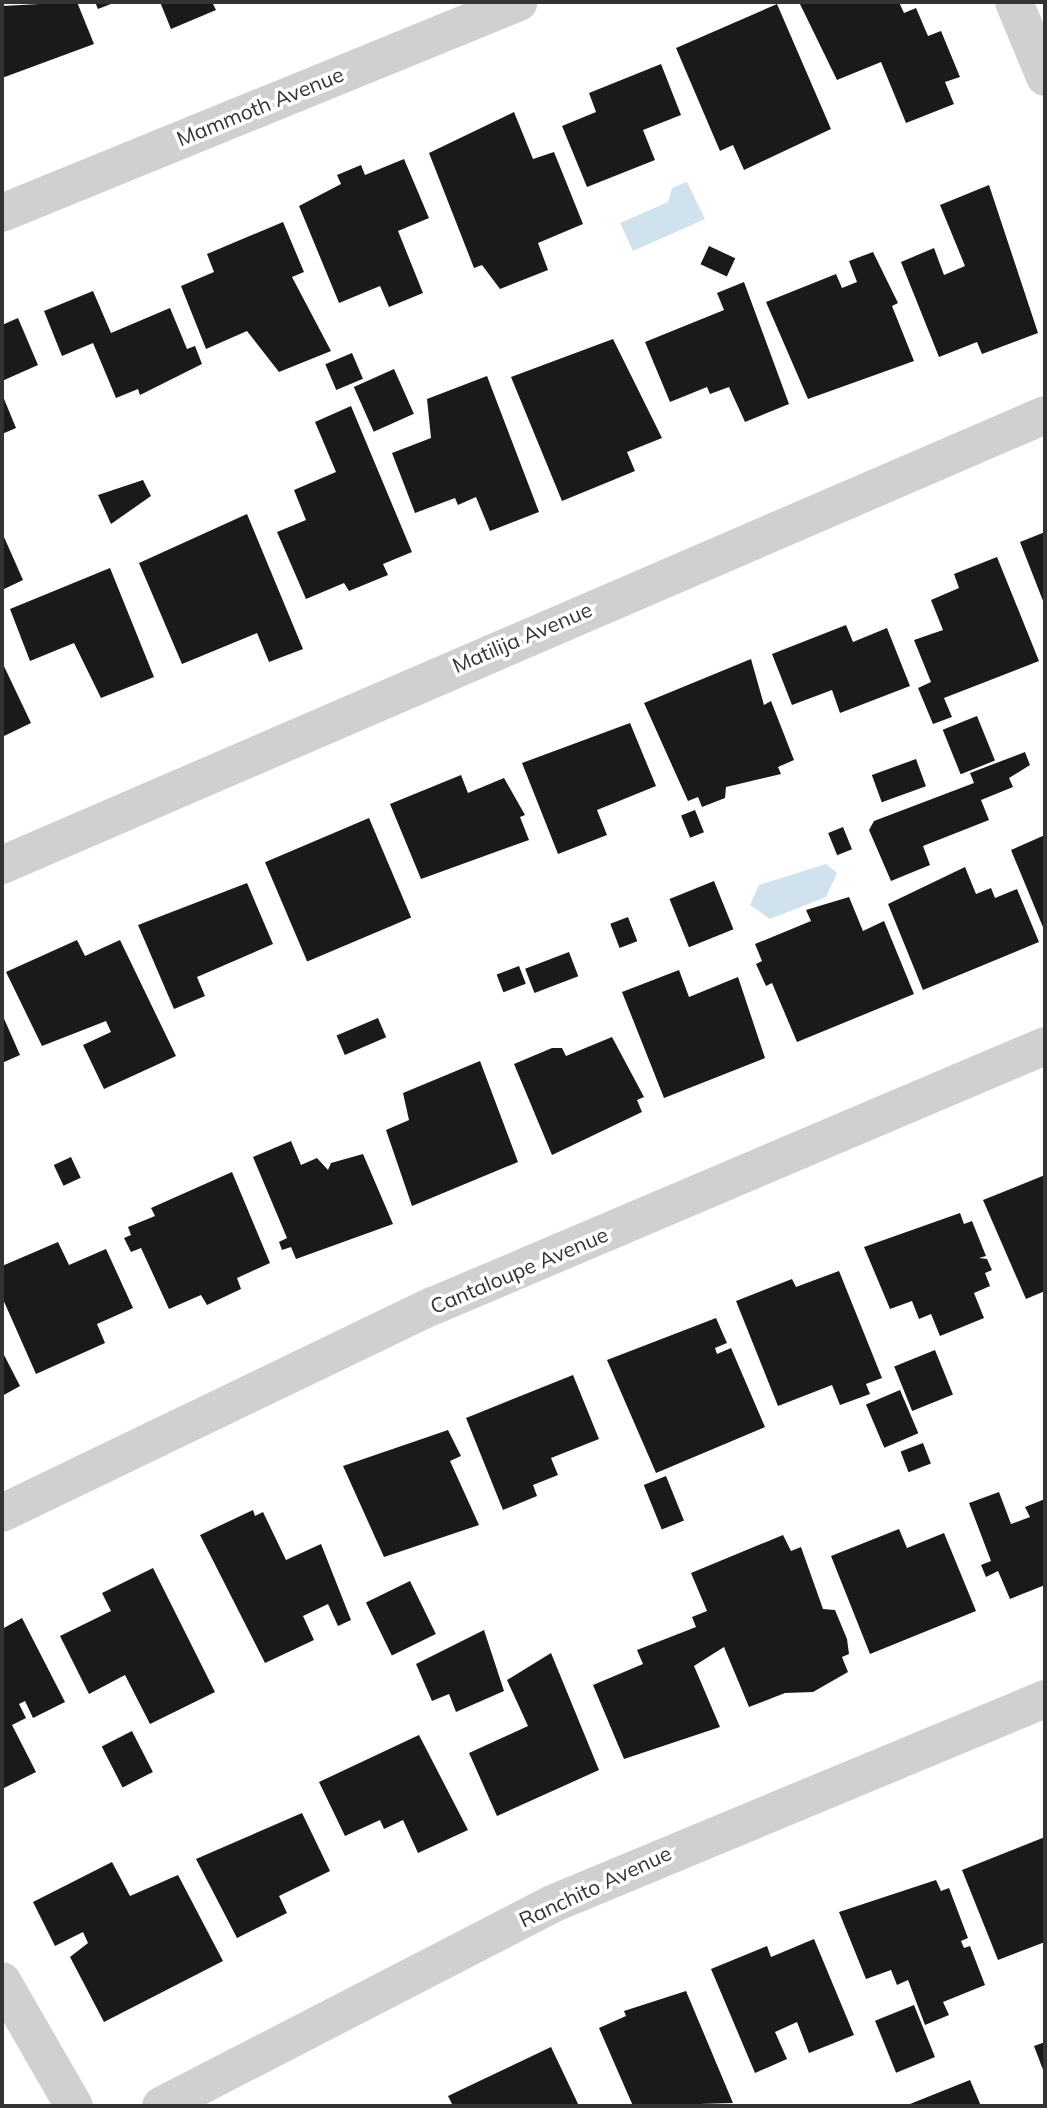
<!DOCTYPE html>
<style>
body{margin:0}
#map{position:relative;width:1047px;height:2108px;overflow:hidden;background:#fff;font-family:Mulish,sans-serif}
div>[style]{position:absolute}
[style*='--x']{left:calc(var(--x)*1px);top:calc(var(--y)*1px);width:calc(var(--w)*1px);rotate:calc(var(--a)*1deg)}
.water>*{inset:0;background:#cfe2ee}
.building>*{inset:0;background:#1a1a1a;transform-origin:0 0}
.minor>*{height:38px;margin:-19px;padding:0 19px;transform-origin:19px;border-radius:19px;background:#d0d0d0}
span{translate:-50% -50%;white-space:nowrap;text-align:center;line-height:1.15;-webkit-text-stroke:7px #fff;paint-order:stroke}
.street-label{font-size:21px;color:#333}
.frame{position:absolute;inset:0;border:4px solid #333;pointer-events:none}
</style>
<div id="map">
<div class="water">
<i style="clip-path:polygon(687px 182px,705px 219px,633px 251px,620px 223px,668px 202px,672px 188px)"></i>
<i style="clip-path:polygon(826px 864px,837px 873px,826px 897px,770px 919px,750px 905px,759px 885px)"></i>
</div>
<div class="building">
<i style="clip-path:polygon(77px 2px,94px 44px,2px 78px,2px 6px)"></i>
<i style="clip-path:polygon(95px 2px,116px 2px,98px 9px)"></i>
<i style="clip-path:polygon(160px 2px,212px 2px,216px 10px,171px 29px)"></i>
<i style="clip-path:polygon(799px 2px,899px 2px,904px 13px,916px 8px,928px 36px,941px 31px,960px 77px,945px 82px,954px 104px,906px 123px,881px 62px,837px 80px)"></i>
<i style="clip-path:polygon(777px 4px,831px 129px,744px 170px,733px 145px,720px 151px,676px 48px)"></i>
<i style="clip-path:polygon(661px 64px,681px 115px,643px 130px,655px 160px,587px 187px,562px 126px,596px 112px,589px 93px)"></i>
<i style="clip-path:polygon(514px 112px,533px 159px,554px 152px,583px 224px,538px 243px,548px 270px,500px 289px,482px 265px,474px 268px,429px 153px)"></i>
<i style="clip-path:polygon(404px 159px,429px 218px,398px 231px,423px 293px,389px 307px,380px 286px,339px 303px,299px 206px,341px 184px,337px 175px,361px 165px,365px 175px)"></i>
<i style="clip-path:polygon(989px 185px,1038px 333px,982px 354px,977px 342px,939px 357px,901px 262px,934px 248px,944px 275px,965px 266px,940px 205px)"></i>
<i style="clip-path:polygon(283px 222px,304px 272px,292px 277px,331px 351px,279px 372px,247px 331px,206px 349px,181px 286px,214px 272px,207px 254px)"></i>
<i style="left:709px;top:246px;width:29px;height:20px;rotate:25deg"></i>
<i style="clip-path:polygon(873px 252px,898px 303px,892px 306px,914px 361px,808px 399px,766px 302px,836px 274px,842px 288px,857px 282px,849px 261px)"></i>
<i style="clip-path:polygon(744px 282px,789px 404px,745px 422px,729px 387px,710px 394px,707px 387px,670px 402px,645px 342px,724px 310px,717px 293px)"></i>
<i style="clip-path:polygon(93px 291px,111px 333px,170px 308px,187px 349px,195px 346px,202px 364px,140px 395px,138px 389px,116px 398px,93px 343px,62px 356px,44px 311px)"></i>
<i style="clip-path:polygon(18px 318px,38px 365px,2px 381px,2px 325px)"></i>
<i style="clip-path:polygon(613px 339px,662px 438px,627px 452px,635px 471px,562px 501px,511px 377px)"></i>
<i style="left:352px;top:353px;width:28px;height:29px;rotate:67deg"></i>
<i style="left:394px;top:369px;width:49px;height:44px;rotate:66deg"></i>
<i style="clip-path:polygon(487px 376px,539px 512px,490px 531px,476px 497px,458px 505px,455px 498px,415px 513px,392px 453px,431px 438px,427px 399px)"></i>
<i style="clip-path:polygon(2px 394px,16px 428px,2px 434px)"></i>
<i style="clip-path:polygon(351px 406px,412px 552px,383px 564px,388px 575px,349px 591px,344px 583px,306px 599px,277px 532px,306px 520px,294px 490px,336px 472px,315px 422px)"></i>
<i style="clip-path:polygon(143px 480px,151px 496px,111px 524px,98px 495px)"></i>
<i style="clip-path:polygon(247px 514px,303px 649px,269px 662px,257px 633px,182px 664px,139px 563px)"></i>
<i style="clip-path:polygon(1045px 532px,1045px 606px,1020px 542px)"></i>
<i style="clip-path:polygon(4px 537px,23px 580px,2px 590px,2px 538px)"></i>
<i style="clip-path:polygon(997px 557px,1039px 661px,944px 698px,952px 717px,933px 724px,918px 688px,931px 682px,914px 640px,943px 630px,931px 600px,959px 588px,954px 574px)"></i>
<i style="clip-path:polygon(110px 568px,154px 677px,101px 698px,74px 643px,30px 661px,10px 609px)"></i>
<i style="clip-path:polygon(846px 625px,853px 642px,887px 628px,910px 686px,840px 713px,832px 690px,792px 705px,772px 654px)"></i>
<i style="clip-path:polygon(751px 659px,764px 705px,771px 701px,794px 760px,778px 767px,781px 774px,726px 787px,725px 798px,702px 807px,698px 797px,688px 801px,644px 703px)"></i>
<i style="clip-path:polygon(2px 662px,31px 723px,2px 737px)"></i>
<i style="left:977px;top:716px;width:48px;height:37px;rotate:68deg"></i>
<i style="clip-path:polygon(630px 723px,656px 786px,597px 810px,607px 835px,558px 854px,522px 763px)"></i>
<i style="clip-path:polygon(1025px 752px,1030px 765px,1009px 778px,1013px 787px,981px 800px,989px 820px,923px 846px,930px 865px,891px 881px,869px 830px,874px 821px,974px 783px,970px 773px)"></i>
<i style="left:916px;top:759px;width:29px;height:47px;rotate:70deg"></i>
<i style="clip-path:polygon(461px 775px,468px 793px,504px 778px,525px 815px,520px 817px,529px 840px,421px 879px,390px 804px)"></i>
<i style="left:695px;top:810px;width:24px;height:15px;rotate:68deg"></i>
<i style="left:369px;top:818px;width:108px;height:113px;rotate:67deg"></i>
<i style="left:843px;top:827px;width:24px;height:16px;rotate:68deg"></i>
<i style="clip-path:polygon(1045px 835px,1045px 932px,1011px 850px)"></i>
<i style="clip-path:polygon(965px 867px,976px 894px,991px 888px,995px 898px,1017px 889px,1039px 942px,923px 990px,888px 904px)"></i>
<i style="left:714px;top:881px;width:52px;height:48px;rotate:68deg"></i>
<i style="clip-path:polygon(247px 883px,273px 944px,197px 977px,205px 996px,174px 1009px,138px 925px)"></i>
<i style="clip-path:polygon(849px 897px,863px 931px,884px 921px,914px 994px,797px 1042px,772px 983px,766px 986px,756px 964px,762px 961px,755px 944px,811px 921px,806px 910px)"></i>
<i style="left:628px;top:917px;width:26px;height:19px;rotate:69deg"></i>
<i style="clip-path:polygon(77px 940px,85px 956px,120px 940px,176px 1056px,104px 1089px,83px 1045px,111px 1032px,106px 1021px,42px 1046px,6px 972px)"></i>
<i style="left:569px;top:952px;width:26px;height:47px;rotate:69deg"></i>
<i style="left:519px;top:966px;width:19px;height:24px;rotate:69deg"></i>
<i style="clip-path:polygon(679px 970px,689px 997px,738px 977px,765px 1058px,664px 1098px,622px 992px)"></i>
<i style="clip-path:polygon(2px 1014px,20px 1055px,2px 1063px)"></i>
<i style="left:378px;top:1018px;width:21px;height:45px;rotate:67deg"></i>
<i style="clip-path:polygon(612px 1037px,644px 1097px,637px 1100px,642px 1112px,552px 1155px,514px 1064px,552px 1048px,562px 1048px,566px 1056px)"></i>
<i style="clip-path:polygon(480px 1061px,518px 1162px,412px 1206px,386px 1130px,409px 1120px,403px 1093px)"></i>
<i style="clip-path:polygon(291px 1141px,301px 1165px,317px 1158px,328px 1170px,331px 1163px,363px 1154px,393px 1224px,296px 1259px,291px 1247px,282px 1250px,279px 1242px,287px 1238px,253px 1157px)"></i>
<i style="left:71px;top:1157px;width:23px;height:19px;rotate:65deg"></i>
<i style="clip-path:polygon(232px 1172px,270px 1263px,237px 1278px,241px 1289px,207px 1305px,201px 1295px,169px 1309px,141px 1248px,131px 1252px,124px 1238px,131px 1235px,128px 1227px,155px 1216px,151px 1208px)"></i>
<i style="clip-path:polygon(1045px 1175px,1045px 1291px,1026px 1299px,983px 1200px)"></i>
<i style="clip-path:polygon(960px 1213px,964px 1224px,972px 1221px,986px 1256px,979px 1258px,987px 1259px,992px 1270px,985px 1273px,990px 1286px,974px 1293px,984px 1318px,940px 1336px,931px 1314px,919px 1319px,912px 1301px,890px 1309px,864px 1247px)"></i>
<i style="clip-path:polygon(58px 1242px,69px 1265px,106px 1249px,133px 1308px,97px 1324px,105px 1343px,36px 1374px,2px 1297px,2px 1266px)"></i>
<i style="clip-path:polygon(839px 1271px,882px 1378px,866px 1384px,870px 1394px,840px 1405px,832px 1385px,778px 1406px,736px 1301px,792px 1279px,796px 1287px)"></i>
<i style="clip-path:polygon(716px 1318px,727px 1343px,715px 1348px,717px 1354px,731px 1348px,765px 1427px,656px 1473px,607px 1360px)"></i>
<i style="left:935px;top:1350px;width:48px;height:44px;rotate:68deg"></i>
<i style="clip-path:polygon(2px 1351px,20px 1386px,2px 1396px)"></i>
<i style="clip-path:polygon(573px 1375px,599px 1439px,551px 1458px,558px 1475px,533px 1485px,537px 1496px,503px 1510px,466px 1418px)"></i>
<i style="left:900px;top:1390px;width:47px;height:37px;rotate:67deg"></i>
<i style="clip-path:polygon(448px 1430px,461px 1456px,450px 1461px,479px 1525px,384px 1557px,343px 1466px)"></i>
<i style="left:923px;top:1443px;width:22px;height:24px;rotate:69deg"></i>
<i style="left:666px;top:1476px;width:48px;height:24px;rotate:68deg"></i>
<i style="clip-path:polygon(999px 1492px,1011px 1524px,1030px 1517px,1025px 1507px,1045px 1499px,1045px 1585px,1010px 1599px,998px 1571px,986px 1577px,981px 1565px,991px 1561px,969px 1503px)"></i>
<i style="clip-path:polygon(253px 1510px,255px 1516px,263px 1512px,286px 1560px,321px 1544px,351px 1620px,338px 1626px,328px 1604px,303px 1616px,314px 1640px,265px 1663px,200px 1535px)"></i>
<i style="clip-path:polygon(899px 1529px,907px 1548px,944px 1533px,976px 1611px,870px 1654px,831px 1556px)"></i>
<i style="clip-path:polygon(783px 1535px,791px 1551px,801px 1547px,823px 1609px,835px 1610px,847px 1639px,849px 1654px,842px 1657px,848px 1672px,813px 1692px,785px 1693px,749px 1707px,724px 1647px,694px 1666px,720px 1727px,624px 1759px,593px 1685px,643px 1664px,637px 1650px,696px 1627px,692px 1617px,707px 1611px,691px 1573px)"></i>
<i style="clip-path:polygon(153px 1568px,215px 1692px,150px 1724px,125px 1675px,89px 1694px,60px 1636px,111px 1611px,102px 1593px)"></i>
<i style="left:410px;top:1581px;width:59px;height:49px;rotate:64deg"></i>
<i style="clip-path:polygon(22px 1618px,65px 1702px,33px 1718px,25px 1701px,19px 1704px,26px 1718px,12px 1725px,36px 1772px,2px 1789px,2px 1629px)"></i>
<i style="clip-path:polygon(484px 1630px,504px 1691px,456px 1712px,449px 1694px,432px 1701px,416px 1664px)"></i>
<i style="clip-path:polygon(551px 1653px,599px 1770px,497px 1816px,469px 1753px,528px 1726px,507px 1680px)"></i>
<i style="left:132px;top:1731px;width:46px;height:34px;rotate:63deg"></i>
<i style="clip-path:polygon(419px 1735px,468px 1830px,418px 1853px,403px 1820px,384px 1829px,380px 1820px,345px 1836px,319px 1782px)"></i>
<i style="clip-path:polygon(302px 1813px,330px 1871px,279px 1896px,287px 1913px,237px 1938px,196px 1859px)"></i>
<i style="clip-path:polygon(1045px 1837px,1045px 1942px,998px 1960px,962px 1870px)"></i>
<i style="clip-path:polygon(112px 1862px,130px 1896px,178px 1875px,223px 1961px,104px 2022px,70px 1957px,88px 1943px,83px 1932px,55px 1946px,33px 1902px)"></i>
<i style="clip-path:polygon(936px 1880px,941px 1891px,949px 1888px,968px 1938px,961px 1941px,964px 1948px,970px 1946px,985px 1985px,943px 2002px,949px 2015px,925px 2025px,908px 1980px,897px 1985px,891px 1970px,866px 1979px,839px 1912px)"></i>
<i style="clip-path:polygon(814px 1939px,854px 2035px,809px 2053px,797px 2022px,775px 2032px,787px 2059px,755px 2073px,711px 1969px,767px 1946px,771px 1957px)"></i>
<i style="clip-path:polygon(686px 1991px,733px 2103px,633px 2106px,599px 2028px,626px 2016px,624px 2011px)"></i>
<i style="left:914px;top:2005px;width:56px;height:42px;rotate:68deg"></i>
<i style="clip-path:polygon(1045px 2042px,1045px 2075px,1034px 2046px)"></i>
<i style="clip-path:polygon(551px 2047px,579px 2106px,453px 2106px,448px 2096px)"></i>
<i style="clip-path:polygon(970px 2080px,981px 2106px,905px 2106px)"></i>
</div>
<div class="minor">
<i style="--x:1014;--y:2;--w:81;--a:67.5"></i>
<i style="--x:2;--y:213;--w:558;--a:-22.2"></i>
<i style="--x:2;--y:865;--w:1136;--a:-23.34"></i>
<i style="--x:2;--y:1513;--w:478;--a:-25.7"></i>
<i style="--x:433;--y:1306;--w:665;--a:-23.02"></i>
<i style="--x:2;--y:1981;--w:144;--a:60.1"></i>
<i style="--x:161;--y:2106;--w:440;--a:-27.3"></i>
<i style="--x:552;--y:1904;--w:534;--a:-22.58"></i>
</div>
<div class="street-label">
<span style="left:260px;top:106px;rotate:-22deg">Mammoth Avenue</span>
<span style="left:522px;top:637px;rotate:-23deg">Matilija Avenue</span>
<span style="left:519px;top:1270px;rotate:-23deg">Cantaloupe Avenue</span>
<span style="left:595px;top:1886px;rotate:-25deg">Ranchito Avenue</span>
</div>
<div class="frame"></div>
</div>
